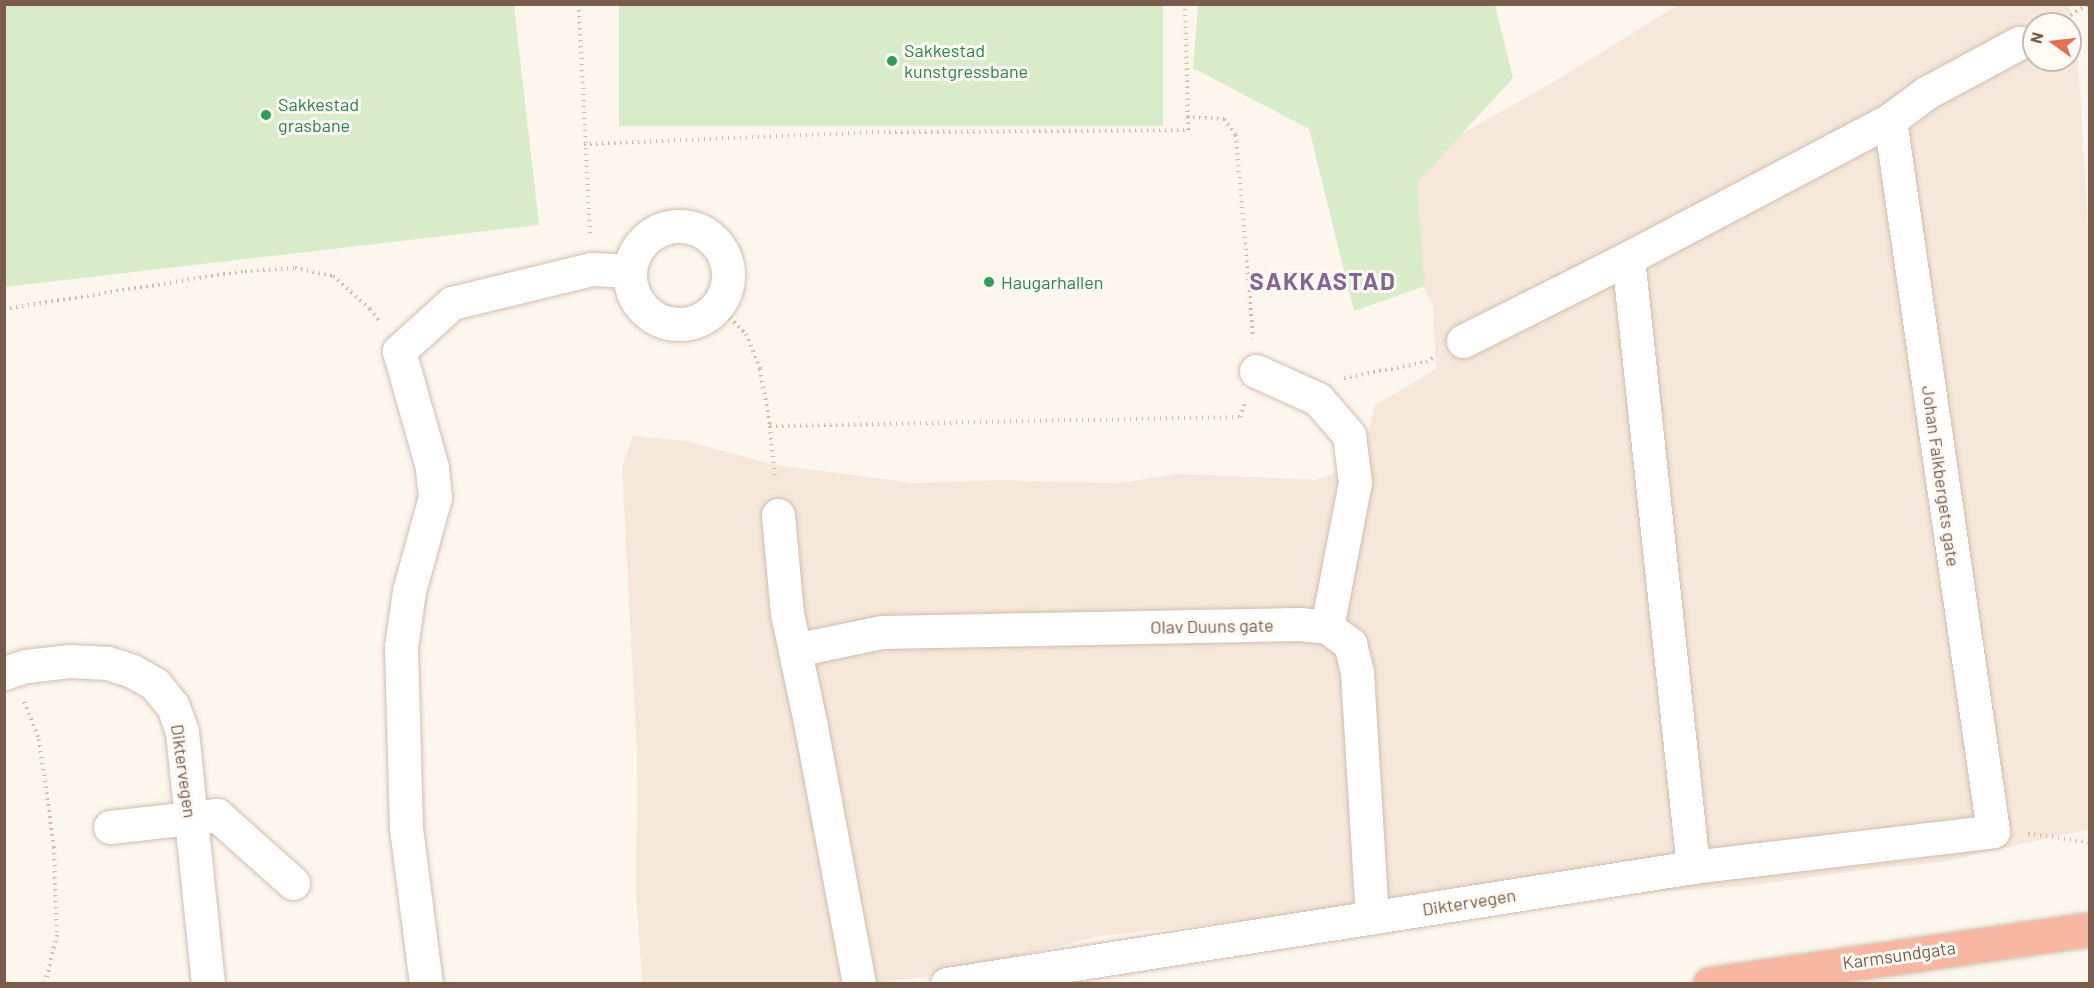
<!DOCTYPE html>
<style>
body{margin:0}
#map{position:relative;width:2094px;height:988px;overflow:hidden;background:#fdf6ec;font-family:Barlow,sans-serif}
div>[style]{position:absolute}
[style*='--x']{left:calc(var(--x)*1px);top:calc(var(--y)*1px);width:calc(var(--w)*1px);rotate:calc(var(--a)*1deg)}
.residential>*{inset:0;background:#f5e8da}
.green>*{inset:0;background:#d8ecc9;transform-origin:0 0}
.path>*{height:4px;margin-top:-2px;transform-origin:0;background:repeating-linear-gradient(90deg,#d9b8a5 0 1.5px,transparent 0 6px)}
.roads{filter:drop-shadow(0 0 2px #d1beb0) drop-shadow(0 0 2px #d1beb0)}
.minor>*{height:33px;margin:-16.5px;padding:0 16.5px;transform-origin:16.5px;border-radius:16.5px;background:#fff}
.minor>.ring{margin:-16.5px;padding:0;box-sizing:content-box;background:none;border:33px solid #fff;border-radius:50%}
.highway>*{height:33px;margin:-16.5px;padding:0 16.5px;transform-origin:16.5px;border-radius:16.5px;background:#f7b7a3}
.dots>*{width:16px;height:16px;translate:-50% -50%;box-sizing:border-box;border:3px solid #fffaf3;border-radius:50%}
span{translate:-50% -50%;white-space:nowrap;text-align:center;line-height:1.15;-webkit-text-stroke:6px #fffaf3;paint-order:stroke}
.leisure-label{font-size:18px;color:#27864d}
.left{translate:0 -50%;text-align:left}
.street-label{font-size:18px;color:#7a5c4d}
.district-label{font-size:24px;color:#846695;font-weight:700;letter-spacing:1.5px}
.frame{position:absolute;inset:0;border:6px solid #7a5c4d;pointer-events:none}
.north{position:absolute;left:2022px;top:12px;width:60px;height:60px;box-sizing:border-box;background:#fffaf3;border:2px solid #cabbb1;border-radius:50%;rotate:285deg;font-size:16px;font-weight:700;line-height:24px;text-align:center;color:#7a5c4d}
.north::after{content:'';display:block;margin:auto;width:21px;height:27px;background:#e76f51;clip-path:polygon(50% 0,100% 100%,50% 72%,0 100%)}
</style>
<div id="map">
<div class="residential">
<i style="clip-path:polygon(evenodd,1678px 5px,2069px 5px,2078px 58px,2090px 259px,2089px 829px,1942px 862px,1870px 869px,1747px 886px,1311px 914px,1100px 936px,945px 974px,877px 983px,642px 983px,636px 893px,637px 757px,622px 466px,633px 436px,687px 441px,770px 464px,912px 483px,999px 480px,1118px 483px,1180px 474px,1315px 480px,1362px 463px,1374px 406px,1436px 369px,1433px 304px,1393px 235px,1403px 167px,1550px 84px,1678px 5px,2034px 24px,2070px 24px,2070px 60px,2034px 60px,2034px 24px)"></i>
</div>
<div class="green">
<i style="clip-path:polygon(4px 5px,514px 5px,539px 225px,5px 287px)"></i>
<i style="left:619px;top:5px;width:544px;height:121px"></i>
<i style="clip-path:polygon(1495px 5px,1513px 78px,1417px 183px,1425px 286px,1354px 311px,1309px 129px,1193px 68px,1198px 5px)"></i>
</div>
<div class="path">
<i style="--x:579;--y:4;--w:231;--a:87.3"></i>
<i style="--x:2055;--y:24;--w:39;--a:-31"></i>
<i style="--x:1187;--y:117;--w:37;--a:3"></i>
<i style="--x:1224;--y:119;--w:20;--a:53"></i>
<i style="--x:1236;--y:135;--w:204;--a:85.2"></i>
<i style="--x:584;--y:144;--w:305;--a:-2.3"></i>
<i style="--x:889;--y:132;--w:299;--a:-0.4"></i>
<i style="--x:1188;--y:130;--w:126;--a:-91.4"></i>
<i style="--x:717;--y:305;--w:41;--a:45"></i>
<i style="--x:746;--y:334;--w:38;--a:68"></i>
<i style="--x:760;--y:369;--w:58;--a:80"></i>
<i style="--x:770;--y:426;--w:54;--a:84.7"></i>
<i style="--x:4;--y:309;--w:244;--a:-9"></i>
<i style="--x:245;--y:271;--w:50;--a:-3.4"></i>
<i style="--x:295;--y:268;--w:39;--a:12"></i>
<i style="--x:333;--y:276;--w:50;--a:41.7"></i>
<i style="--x:370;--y:309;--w:17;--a:54"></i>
<i style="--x:1344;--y:378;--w:84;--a:-11"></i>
<i style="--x:1426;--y:362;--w:8;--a:-30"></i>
<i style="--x:770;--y:426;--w:470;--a:-1.1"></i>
<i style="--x:1240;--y:417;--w:15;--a:-70"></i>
<i style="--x:24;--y:702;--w:40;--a:68"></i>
<i style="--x:39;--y:739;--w:109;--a:82.1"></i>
<i style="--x:54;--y:847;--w:88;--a:88"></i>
<i style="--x:57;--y:935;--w:50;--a:103.8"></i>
<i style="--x:2028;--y:834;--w:63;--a:7.4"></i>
</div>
<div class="roads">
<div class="minor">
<i class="ring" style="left:630px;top:226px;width:65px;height:65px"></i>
<i style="--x:1628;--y:258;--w:612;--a:83.91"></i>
<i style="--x:1463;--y:341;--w:185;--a:-26.7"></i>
<i style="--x:1628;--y:258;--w:296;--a:-27.8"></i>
<i style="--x:1890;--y:120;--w:45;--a:-36.9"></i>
<i style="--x:1926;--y:93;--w:106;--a:-28.3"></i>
<i style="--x:1256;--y:371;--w:68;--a:24.3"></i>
<i style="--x:1318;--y:399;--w:48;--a:49.3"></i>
<i style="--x:1349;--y:435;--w:47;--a:82.7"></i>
<i style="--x:1355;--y:482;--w:148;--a:100.9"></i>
<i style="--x:778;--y:515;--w:98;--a:84.8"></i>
<i style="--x:787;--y:613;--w:116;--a:78.1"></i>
<i style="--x:811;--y:727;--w:261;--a:79.4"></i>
<i style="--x:795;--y:650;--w:89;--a:-11.7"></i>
<i style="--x:882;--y:632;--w:418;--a:-1.1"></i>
<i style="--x:1300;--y:624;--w:27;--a:6"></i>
<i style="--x:1327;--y:627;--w:29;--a:36"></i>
<i style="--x:1350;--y:644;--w:30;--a:76"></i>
<i style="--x:1357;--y:673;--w:245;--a:86.5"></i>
<i style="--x:4;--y:673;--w:23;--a:-18"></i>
<i style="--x:26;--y:666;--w:43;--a:-6.6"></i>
<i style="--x:69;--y:661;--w:39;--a:3"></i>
<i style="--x:108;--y:663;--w:25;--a:18"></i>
<i style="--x:132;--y:671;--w:26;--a:29"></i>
<i style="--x:155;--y:684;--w:28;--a:51"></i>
<i style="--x:173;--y:706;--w:28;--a:71"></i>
<i style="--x:182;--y:732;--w:253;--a:84.1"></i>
<i style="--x:110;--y:827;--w:108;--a:-6.4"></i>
<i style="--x:217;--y:815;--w:102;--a:41.8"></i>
<i style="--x:426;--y:984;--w:158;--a:-97.3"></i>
<i style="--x:406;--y:827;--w:180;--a:-91.6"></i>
<i style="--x:401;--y:647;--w:57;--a:-81.9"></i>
<i style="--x:409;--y:591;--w:98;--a:-74.5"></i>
<i style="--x:435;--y:497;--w:30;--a:-96"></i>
<i style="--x:432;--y:467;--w:121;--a:-105.9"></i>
<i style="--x:399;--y:351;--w:72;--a:-42.2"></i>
<i style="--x:452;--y:303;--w:144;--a:-13.7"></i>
<i style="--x:592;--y:269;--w:38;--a:3"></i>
<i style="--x:947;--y:984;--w:755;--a:-8.91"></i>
<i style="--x:1693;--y:867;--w:302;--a:-6.8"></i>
<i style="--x:1993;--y:831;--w:718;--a:-98.24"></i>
</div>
<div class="highway">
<i style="--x:1710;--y:984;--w:384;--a:-8.2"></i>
</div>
</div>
<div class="dots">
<i style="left:892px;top:61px;background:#2e9e5b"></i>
<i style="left:266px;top:115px;background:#2e9e5b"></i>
<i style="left:989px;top:282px;background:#2e9e5b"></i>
</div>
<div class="leisure-label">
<span class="left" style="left:904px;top:61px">Sakkestad<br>kunstgressbane</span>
<span class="left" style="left:278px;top:115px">Sakkestad<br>grasbane</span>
<span class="left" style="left:1001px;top:282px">Haugarhallen</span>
</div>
<div class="street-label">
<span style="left:1941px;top:476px;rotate:82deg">Johan Falkbergets gate</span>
<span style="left:1212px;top:626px;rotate:-1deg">Olav Duuns gate</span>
<span style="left:184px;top:771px;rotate:82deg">Diktervegen</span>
<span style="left:1469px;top:902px;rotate:-9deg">Diktervegen</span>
<span style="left:1899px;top:955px;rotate:-8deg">Karmsundgata</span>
</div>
<div class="district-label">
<span style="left:1323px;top:281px">SAKKASTAD</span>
</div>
<div class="frame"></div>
<div class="north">N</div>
</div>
